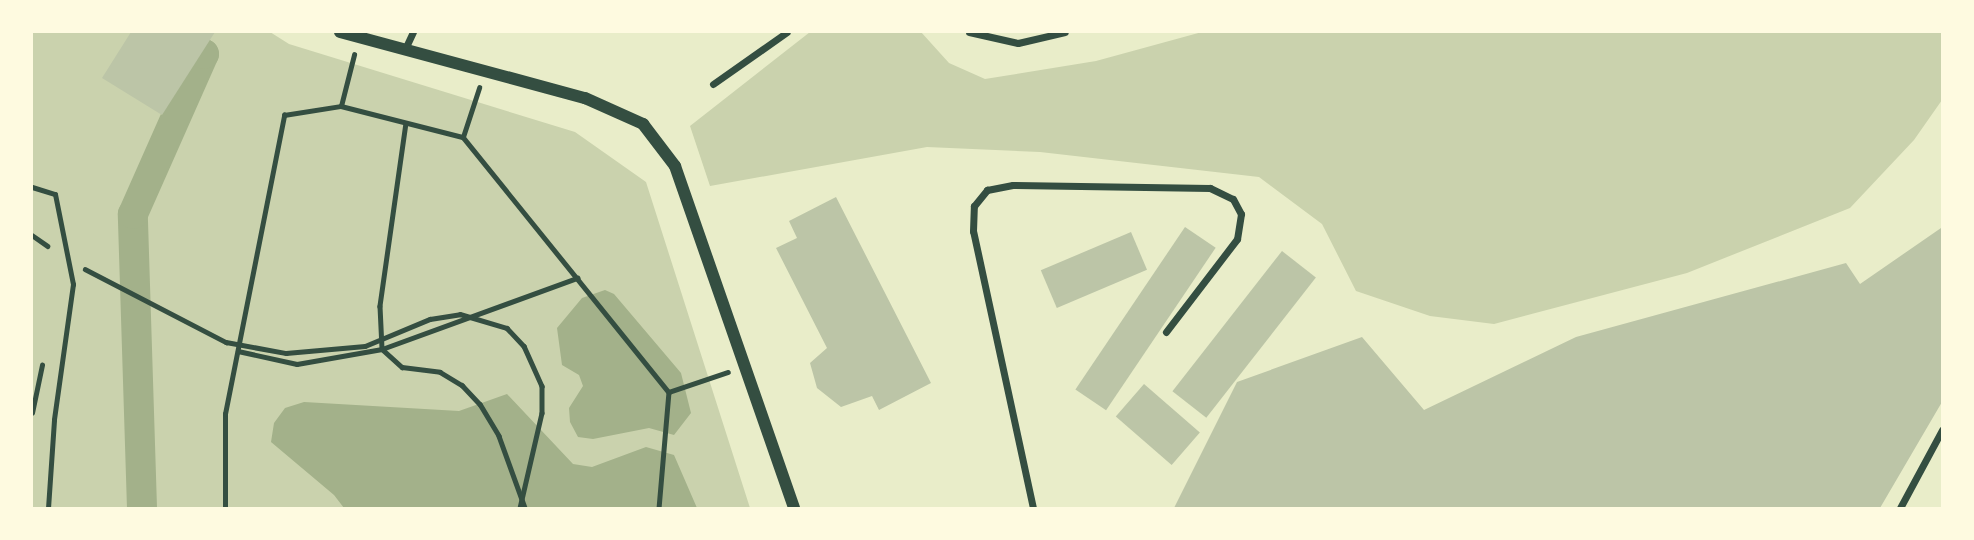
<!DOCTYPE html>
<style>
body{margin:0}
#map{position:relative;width:1974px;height:540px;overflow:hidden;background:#e9edc9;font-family:Arial,sans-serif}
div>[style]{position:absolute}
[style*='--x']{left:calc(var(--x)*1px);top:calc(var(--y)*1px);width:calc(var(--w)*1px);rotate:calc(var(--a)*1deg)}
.green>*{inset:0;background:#cad2ad}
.water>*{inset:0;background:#a3b18a}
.canal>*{height:30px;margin:-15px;padding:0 15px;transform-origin:15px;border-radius:15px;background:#a3b18a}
.building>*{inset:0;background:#bcc5a7;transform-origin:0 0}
.path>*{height:4.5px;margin:-2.25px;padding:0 2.25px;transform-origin:2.25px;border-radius:2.25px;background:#344e41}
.service>*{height:5px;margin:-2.5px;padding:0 2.5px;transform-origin:2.5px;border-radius:2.5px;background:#344e41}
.minor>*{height:7px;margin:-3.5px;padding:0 3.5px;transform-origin:3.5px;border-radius:3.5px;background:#344e41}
.tertiary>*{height:12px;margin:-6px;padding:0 6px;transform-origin:6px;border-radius:6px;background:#344e41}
span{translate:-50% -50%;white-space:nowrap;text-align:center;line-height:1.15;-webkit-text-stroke:7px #fefae0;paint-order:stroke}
.frame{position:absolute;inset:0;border:33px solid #fefae0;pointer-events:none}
</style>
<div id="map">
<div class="green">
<i style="clip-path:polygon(32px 32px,270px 32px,289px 44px,575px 132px,646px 182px,750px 508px,32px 508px)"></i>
<i style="clip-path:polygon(810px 32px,921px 32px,949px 63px,985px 79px,1096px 61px,1202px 32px,1942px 32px,1942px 100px,1914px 140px,1850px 208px,1687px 273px,1494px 324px,1430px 316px,1356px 291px,1322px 224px,1259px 177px,1040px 152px,927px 147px,710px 186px,690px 126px)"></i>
</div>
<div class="water">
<i style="clip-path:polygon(605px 290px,614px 294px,681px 373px,691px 413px,674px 435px,649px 428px,593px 439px,578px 437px,570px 422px,569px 408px,583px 386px,579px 375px,562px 365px,557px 328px,582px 298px)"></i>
<i style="clip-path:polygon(507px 394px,573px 464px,592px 467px,646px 447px,674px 455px,697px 508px,344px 508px,334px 495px,271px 442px,274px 423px,285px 408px,304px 402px,459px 411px)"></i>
</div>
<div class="canal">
<i style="--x:142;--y:508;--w:294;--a:-91.8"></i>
<i style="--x:133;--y:214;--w:175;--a:-66.1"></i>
<i style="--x:204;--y:54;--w:52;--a:-154.9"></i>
</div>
<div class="building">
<i style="clip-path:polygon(131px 32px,215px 32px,162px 115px,102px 78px)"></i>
<i style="clip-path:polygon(836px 197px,931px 383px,879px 410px,872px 396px,841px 407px,817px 388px,810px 363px,827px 348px,776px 248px,797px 238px,789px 221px)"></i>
<i style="left:1185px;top:227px;width:37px;height:196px;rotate:34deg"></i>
<i style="clip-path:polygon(1941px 228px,1942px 402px,1880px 508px,1174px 508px,1237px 382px,1362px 337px,1424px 410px,1576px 337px,1846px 263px,1860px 284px)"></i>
<i style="left:1131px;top:232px;width:41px;height:98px;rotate:67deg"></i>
<i style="left:1282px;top:251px;width:43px;height:178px;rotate:38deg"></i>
<i style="left:1144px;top:384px;width:74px;height:43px;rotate:41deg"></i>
</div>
<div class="path">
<i style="--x:341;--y:106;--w:126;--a:14.3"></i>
<i style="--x:463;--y:137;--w:328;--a:51.1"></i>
<i style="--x:669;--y:392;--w:116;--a:94.9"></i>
<i style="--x:406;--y:123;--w:185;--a:98.1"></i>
<i style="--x:380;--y:306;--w:43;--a:87.3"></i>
<i style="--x:382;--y:349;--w:27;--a:42"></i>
<i style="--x:402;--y:367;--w:38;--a:7"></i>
<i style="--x:440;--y:372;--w:26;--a:31"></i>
<i style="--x:462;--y:385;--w:26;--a:47"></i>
<i style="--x:480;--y:404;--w:37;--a:59"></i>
<i style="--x:499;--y:436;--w:77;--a:70.1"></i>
<i style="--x:463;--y:137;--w:52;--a:-71.9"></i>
<i style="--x:32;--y:235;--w:19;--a:35"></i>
<i style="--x:85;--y:269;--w:159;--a:27.4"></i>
<i style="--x:226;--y:342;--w:61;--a:10.4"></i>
<i style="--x:286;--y:353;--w:79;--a:-5.1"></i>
<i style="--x:365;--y:346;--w:70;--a:-22.6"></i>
<i style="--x:430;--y:319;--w:30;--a:-9"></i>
<i style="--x:460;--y:314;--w:49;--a:16.6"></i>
<i style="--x:507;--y:328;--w:25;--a:47"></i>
<i style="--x:524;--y:346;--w:44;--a:65.8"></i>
<i style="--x:542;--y:386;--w:27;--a:90"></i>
<i style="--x:542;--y:413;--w:98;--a:103"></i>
<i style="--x:238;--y:351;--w:60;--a:12.4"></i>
<i style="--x:297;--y:364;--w:86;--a:-10"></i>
<i style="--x:382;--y:349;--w:208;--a:-20"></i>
<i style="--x:669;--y:392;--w:62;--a:-18.7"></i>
<i style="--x:32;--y:413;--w:49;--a:-78.2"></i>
<i style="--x:225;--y:508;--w:94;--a:-90"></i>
<i style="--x:225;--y:414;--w:305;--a:-78.8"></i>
<i style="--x:284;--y:115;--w:58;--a:-9"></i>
<i style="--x:341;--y:106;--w:53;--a:-75.7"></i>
</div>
<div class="service">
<i style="--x:32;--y:187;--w:24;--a:17"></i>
<i style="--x:55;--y:194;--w:92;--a:78.7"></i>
<i style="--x:73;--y:284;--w:137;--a:98"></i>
<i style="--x:54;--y:420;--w:88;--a:93.9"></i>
</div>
<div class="minor">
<i style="--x:969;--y:32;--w:50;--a:12.7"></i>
<i style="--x:1018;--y:43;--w:48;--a:-13.2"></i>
<i style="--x:405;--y:49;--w:19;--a:-65"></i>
<i style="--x:713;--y:84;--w:90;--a:-35.1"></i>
<i style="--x:1033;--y:508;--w:283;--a:-102.2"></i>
<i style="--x:973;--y:231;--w:25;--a:-88"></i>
<i style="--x:974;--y:206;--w:21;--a:-51"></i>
<i style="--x:987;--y:190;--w:26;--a:-11"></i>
<i style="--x:1013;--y:185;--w:197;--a:0.9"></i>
<i style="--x:1210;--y:188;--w:25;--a:26"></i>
<i style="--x:1233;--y:199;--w:17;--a:62"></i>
<i style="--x:1241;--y:214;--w:25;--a:99"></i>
<i style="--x:1237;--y:239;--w:117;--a:127.4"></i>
<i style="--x:1900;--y:508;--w:89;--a:-61.7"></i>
</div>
<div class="tertiary">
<i style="--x:340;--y:32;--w:254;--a:15.1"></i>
<i style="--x:585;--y:98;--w:64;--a:24.1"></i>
<i style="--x:643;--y:124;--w:53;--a:52.7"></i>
<i style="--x:675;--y:166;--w:362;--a:70.8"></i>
</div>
<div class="frame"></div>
</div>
